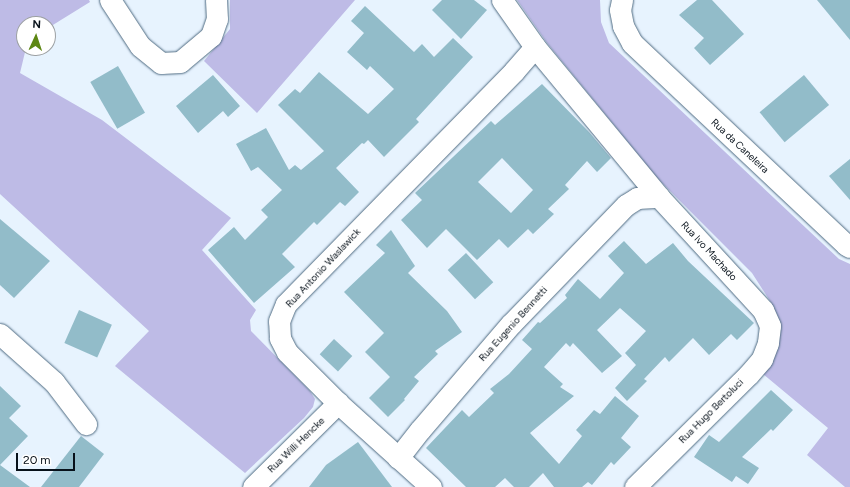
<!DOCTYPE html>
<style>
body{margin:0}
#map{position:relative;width:850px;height:487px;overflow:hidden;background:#e7f3fe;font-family:Figtree,sans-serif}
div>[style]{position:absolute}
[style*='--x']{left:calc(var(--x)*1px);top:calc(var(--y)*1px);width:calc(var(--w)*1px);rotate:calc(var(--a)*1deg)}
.green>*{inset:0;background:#bebbe6}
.building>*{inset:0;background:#92bcc9;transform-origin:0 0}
.roads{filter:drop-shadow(0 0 1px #4f6b82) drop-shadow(0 0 1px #4f6b82)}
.street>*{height:21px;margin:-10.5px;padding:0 10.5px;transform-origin:10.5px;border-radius:10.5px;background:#fff}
span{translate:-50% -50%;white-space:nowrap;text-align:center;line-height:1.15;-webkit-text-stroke:3px #fff;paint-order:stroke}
.street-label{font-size:10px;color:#07111a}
.north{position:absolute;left:16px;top:16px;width:40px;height:40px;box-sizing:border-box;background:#fff;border:1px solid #9ca0a3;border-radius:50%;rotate:3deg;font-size:11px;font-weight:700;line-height:16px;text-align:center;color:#07111a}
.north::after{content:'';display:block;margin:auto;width:14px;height:18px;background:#5d8713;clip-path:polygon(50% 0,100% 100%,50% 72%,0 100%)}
.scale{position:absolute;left:16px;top:453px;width:59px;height:18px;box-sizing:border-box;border:2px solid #07111a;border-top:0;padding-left:5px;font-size:12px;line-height:14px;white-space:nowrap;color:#07111a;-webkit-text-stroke:3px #fff;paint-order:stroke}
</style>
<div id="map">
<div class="green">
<i style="clip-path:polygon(0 0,89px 0,90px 2px,48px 28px,48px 24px,24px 24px,24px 48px,26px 48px,20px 73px,102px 120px,231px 218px,202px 250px,256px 310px,250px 320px,251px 331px,310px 391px,315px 399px,313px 407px,304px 418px,245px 473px,115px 366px,149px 331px,0 194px)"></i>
<i style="clip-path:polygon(230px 0,355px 0,257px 113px,204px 61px,230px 29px)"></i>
<i style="clip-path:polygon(517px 0,600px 0,601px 22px,609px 43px,839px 259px,850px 264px,850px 487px,845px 487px,807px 455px,828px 428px,763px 374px,779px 322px,770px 301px,752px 273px,658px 179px,547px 43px)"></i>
</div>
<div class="building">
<i style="clip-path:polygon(442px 0,474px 0,487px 10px,461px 39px,432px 10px)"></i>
<i style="clip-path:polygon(697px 0,712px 0,744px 34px,710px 65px,694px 48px,704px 38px,679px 15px)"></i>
<i style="clip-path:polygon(817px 0,850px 0,850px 40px)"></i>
<i style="clip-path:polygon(365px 6px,414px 52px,422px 44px,434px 57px,453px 38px,473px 57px,416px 119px,419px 122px,384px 157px,368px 140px,364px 144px,362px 143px,336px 168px,359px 192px,345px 206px,340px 202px,317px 225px,314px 222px,282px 254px,295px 267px,254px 303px,208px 250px,234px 227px,245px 240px,268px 217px,261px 210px,282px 190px,258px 167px,251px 171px,236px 144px,266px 128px,289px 170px,295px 165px,301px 170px,324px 151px,278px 105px,295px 89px,300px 93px,319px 72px,368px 114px,394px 89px,370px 66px,367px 70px,347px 52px,364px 33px,351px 21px)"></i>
<i style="left:118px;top:66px;width:54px;height:32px;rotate:60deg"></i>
<i style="clip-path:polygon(213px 75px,240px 106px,228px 117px,223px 111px,198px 133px,176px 106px)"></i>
<i style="left:804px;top:75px;width:39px;height:58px;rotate:50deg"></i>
<i style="clip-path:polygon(evenodd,542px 84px,589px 132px,611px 158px,597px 172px,587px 161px,565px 185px,569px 189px,548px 209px,554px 214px,533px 234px,528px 229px,508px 248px,499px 239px,477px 260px,446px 229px,427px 248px,401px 220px,422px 200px,415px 193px,491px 121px,495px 125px,542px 84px,502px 158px,533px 190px,511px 213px,478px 182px,502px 158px)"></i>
<i style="clip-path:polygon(850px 159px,850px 200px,829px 176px)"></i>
<i style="clip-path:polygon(0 219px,50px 261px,14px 298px,0 285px)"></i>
<i style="clip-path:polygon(391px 230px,415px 266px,408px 273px,447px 311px,462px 332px,435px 351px,438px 354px,414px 377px,419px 381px,404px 399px,405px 400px,388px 417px,369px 398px,390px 377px,365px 352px,384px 333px,344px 292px,385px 253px,376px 245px)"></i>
<i style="clip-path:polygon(624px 241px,646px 264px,673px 243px,688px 261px,754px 323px,737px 340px,731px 334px,709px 355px,693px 338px,669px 362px,665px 357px,644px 379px,647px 381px,627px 401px,615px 388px,636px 365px,625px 353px,646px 331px,620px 308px,597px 330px,622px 356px,602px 373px,573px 343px,570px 347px,566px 343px,544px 367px,563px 384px,560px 387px,574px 396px,530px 433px,559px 464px,582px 436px,576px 430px,594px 410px,600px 414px,615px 396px,639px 416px,621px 438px,631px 447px,614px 465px,611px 462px,592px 485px,588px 482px,582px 487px,554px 487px,543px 473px,529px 487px,514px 487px,505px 478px,495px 487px,466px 487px,426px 448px,462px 410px,469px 417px,494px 393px,490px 389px,509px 374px,532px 349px,522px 340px,538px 322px,540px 323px,567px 298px,565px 295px,578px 279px,600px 299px,624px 273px,608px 256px)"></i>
<i style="left:466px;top:253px;width:40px;height:25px;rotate:47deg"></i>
<i style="left:79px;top:310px;width:36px;height:36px;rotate:24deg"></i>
<i style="left:334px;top:339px;width:25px;height:21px;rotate:43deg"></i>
<i style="clip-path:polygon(0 386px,21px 406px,9px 418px,28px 436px,0 465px,30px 487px,0 487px)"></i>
<i style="clip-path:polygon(771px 390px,793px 410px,773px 431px,771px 429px,742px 457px,759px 468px,748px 484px,736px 476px,732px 482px,694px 457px,709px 435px,719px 442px)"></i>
<i style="clip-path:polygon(81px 436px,104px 454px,79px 487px,41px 487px)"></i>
<i style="clip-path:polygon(358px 442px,392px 487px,309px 487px,326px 465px)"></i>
</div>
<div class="roads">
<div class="street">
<i style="--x:110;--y:0;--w:55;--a:56.9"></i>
<i style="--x:140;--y:46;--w:27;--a:39"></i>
<i style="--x:161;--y:63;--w:19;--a:-3"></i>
<i style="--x:180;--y:62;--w:40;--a:-40"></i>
<i style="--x:211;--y:36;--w:18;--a:-71"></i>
<i style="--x:217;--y:19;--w:19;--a:-93"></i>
<i style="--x:502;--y:0;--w:57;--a:54.9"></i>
<i style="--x:535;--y:47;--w:195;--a:50.4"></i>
<i style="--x:622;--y:0;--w:10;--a:101"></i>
<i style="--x:620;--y:10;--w:16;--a:79"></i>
<i style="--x:623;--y:26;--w:19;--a:62"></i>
<i style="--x:632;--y:43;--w:294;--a:43.3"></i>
<i style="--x:846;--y:245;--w:4;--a:27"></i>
<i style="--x:0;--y:334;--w:72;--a:41.6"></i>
<i style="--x:54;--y:382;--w:53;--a:52.7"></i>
<i style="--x:398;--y:458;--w:36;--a:-52"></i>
<i style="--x:420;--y:430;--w:140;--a:-49.4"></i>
<i style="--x:511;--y:324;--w:165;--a:-46"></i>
<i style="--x:626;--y:205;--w:13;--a:-32"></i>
<i style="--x:637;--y:198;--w:22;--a:-3"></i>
<i style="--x:659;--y:197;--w:154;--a:47.4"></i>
<i style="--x:763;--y:310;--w:17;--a:66"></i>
<i style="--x:770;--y:326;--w:17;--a:97"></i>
<i style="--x:768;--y:343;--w:17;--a:111"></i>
<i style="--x:762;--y:359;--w:21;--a:131"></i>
<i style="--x:748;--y:375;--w:159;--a:135.3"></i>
<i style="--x:253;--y:487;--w:120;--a:-44.7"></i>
<i style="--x:431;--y:487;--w:125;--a:-137.9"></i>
<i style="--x:338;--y:403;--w:72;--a:-135"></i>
<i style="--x:287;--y:352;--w:16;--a:-117"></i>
<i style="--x:280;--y:338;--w:17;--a:-93"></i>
<i style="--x:279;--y:321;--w:18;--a:-68"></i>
<i style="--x:286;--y:304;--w:326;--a:-45.6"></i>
<i style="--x:514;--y:71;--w:32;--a:-49"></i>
</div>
</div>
<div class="street-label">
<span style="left:740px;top:146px;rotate:43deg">Rua da Caneleira</span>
<span style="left:709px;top:251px;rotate:47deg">Rua Ivo Machado</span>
<span style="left:323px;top:268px;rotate:-47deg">Rua Antonio Waslawick</span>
<span style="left:513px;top:324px;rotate:-48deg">Rua Eugenio Bennetti</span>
<span style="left:711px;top:411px;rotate:-45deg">Rua Hugo Bertoluci</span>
<span style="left:296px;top:445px;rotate:-44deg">Rua Willi Hencke</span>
</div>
<div class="north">N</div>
<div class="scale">20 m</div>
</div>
